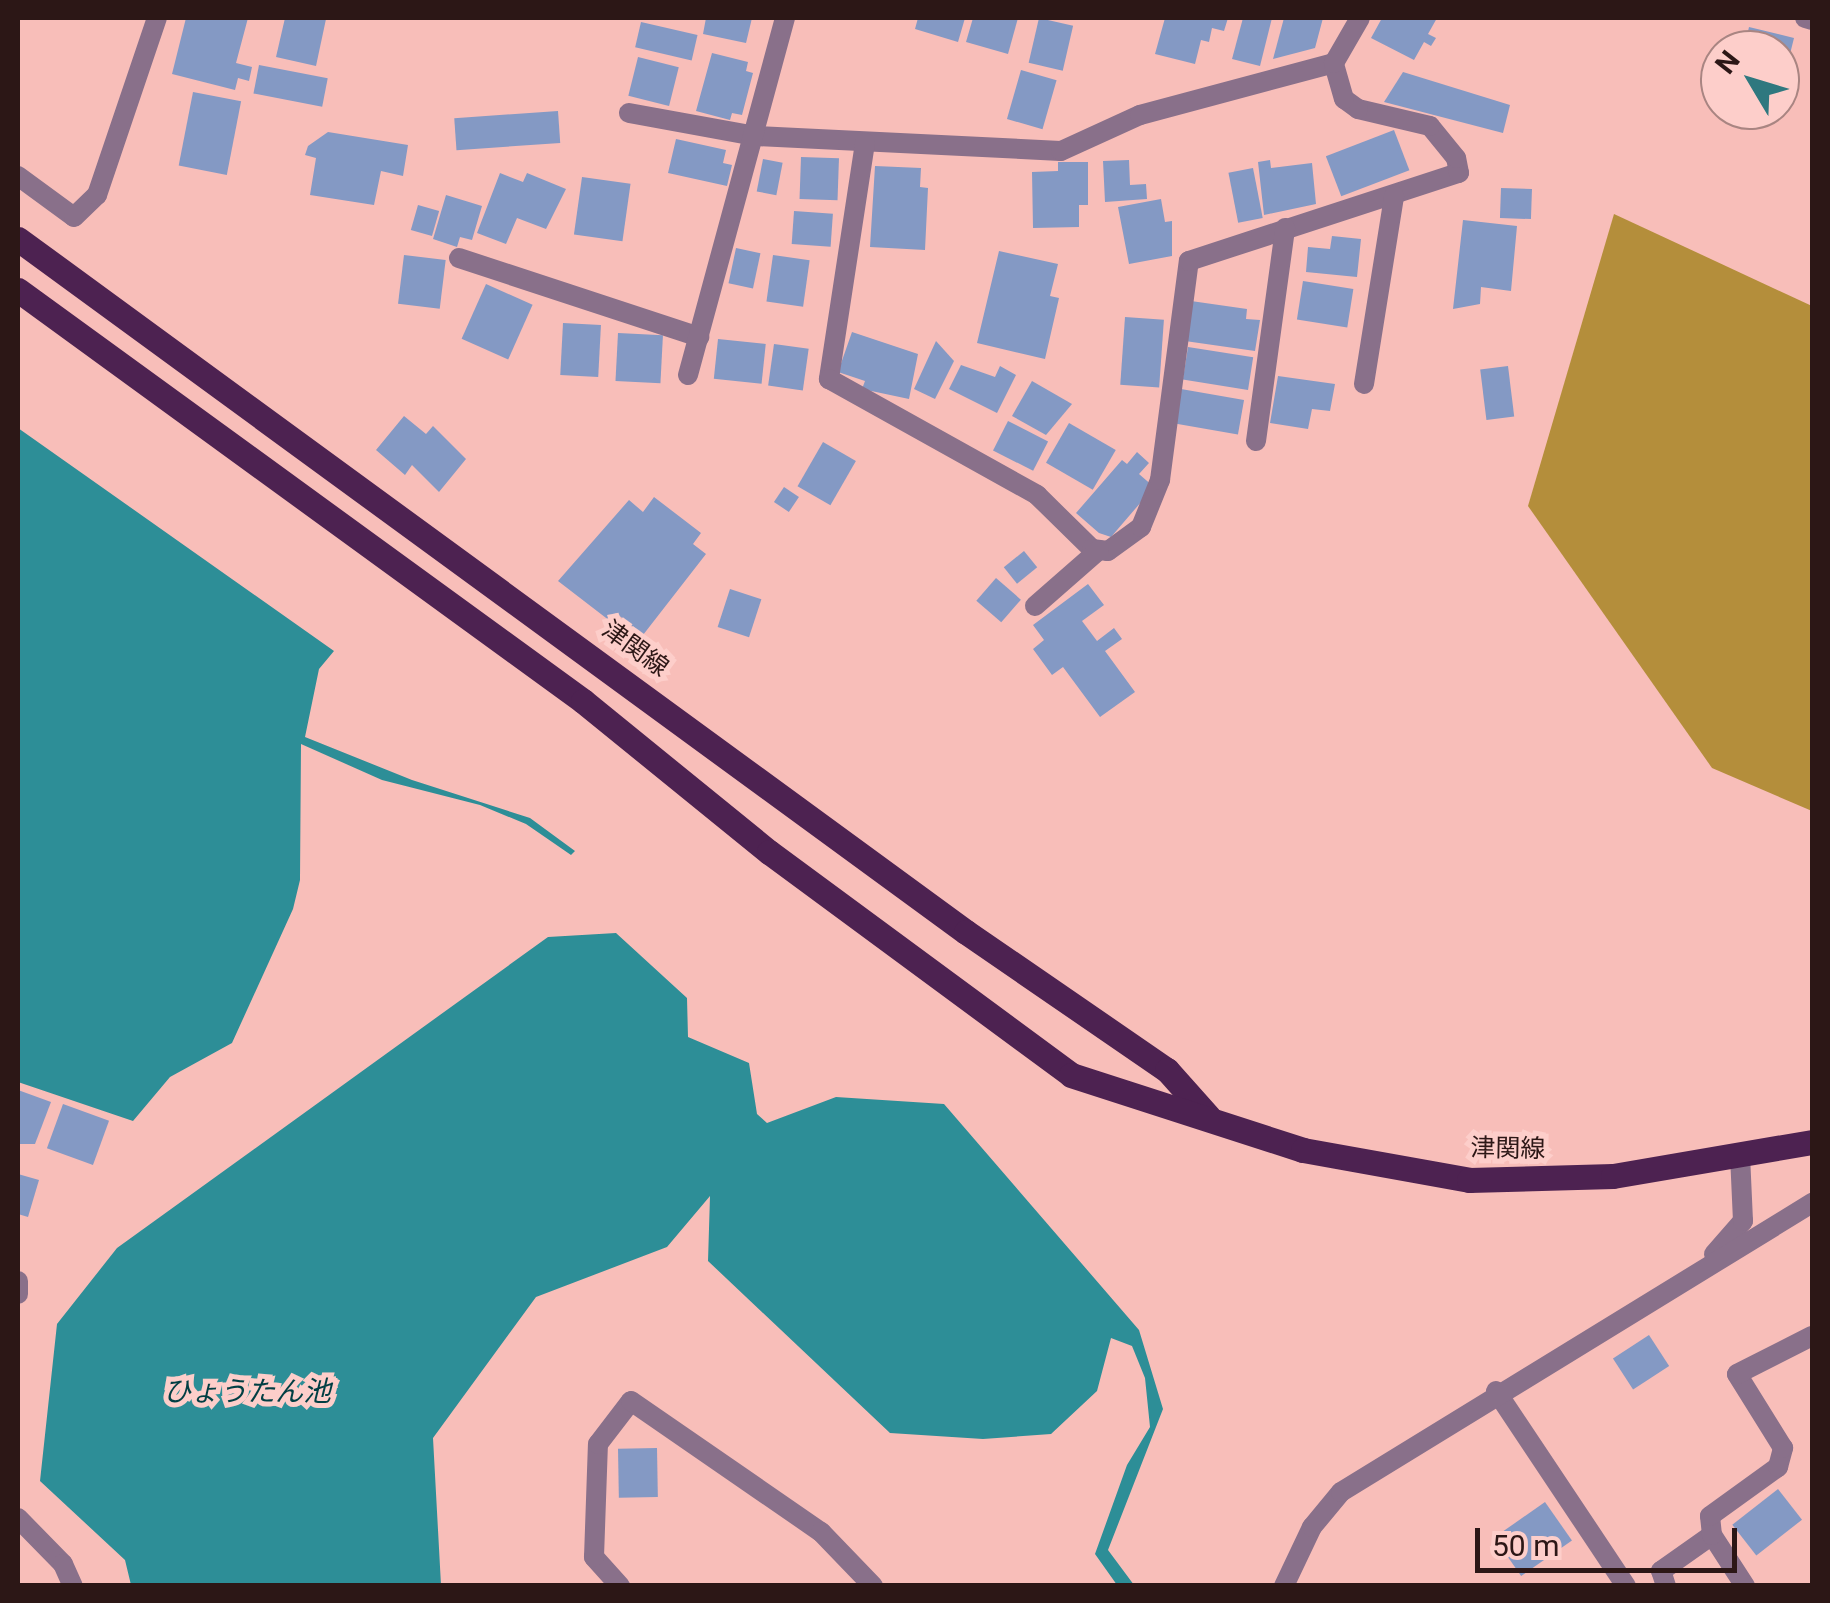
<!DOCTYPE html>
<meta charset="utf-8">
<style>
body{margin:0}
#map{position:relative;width:1830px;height:1603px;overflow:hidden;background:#f8beb9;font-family:Roboto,"Noto Sans JP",sans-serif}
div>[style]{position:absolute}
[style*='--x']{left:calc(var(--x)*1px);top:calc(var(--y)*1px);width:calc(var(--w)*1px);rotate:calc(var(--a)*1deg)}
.forest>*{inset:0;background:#b48e3b}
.water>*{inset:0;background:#2d8e97}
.building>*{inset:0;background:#8499c4;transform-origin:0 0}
.minor>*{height:20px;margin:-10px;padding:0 10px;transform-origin:10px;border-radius:10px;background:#89708a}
.primary>*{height:25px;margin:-12.5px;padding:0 12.5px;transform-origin:12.5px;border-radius:12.5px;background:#4d2251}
span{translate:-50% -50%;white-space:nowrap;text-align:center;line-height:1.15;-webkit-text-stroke:10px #fdceca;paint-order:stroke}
.street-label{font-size:25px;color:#2c1716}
.water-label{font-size:28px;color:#013e43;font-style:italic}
.frame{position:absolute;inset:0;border:20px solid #2c1716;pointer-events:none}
.north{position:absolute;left:1700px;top:30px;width:100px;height:100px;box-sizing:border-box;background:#fdceca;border:2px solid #a98582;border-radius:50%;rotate:308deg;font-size:28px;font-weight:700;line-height:40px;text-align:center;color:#2c1716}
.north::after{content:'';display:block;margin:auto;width:35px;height:45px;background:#2f787f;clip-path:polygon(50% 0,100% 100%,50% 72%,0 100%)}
.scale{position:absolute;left:1475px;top:1528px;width:262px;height:45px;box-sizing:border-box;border:5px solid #2c1716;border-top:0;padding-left:12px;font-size:30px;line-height:35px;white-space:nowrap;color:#2c1716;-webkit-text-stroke:8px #fdceca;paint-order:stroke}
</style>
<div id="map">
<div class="forest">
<i style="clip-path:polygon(1614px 214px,1812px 306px,1812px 811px,1712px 768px,1528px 506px)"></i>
</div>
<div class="water">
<i style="clip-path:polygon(18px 428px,334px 651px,319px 669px,305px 737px,412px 780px,530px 818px,575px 851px,571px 855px,526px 824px,480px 805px,382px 780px,301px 744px,300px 880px,293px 909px,232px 1043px,170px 1077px,133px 1121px,18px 1082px)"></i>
<i style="clip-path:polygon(616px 933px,687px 998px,688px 1037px,749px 1063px,757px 1114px,767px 1123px,836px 1097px,944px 1104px,1139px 1330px,1163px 1409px,1108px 1550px,1134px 1585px,1117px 1585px,1095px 1554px,1127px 1465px,1150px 1427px,1145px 1378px,1132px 1346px,1111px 1338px,1097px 1391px,1051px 1434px,983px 1439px,890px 1433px,708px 1261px,710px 1196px,667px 1247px,536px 1297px,433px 1438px,441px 1585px,131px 1585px,125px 1560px,40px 1481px,57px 1324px,117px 1248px,548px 937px)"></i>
</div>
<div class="building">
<i style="clip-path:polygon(186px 18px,248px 18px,236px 63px,252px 67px,249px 81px,238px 78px,235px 90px,172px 74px)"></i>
<i style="clip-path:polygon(285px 18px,326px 19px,316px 66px,276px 57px)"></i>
<i style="clip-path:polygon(706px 18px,752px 18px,746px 43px,703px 34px)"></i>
<i style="clip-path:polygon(918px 18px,965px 18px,958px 42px,915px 29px)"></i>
<i style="clip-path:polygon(973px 18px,1018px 18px,1008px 54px,966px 42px)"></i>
<i style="left:1039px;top:18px;width:35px;height:46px;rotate:13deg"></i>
<i style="clip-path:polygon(1165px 18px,1228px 18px,1224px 31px,1212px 28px,1209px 42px,1201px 40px,1195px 64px,1155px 54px)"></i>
<i style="clip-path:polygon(1243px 18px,1272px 18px,1260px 66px,1232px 59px)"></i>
<i style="clip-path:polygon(1284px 18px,1323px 18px,1315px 48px,1273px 59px)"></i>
<i style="clip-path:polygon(1382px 18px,1437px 18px,1428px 34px,1436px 38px,1431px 46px,1424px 42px,1414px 60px,1371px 38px)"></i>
<i style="left:641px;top:22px;width:58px;height:26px;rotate:13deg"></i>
<i style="clip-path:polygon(1749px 27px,1794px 38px,1785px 74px,1780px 50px,1723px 50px,1727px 35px,1746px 40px)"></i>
<i style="clip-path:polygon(712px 53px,748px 62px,746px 71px,753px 73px,742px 115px,732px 113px,730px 120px,696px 111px)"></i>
<i style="left:638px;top:57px;width:42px;height:40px;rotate:14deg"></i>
<i style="left:259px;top:65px;width:70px;height:29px;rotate:11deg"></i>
<i style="left:1021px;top:70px;width:37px;height:51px;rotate:16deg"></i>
<i style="clip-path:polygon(1403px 72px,1510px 105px,1503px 133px,1384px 102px)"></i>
<i style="left:193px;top:92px;width:49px;height:75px;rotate:11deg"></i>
<i style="left:558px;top:111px;width:32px;height:104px;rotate:86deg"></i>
<i style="left:1394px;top:130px;width:43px;height:73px;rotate:69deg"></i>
<i style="clip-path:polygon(328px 132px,408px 145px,403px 176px,381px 171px,374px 205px,310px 195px,316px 158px,305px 155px,308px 146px)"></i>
<i style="clip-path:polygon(676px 139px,726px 150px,723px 163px,732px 165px,727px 186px,668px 173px)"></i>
<i style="left:801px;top:157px;width:38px;height:42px;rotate:2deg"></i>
<i style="left:763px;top:159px;width:20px;height:33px;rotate:11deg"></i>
<i style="clip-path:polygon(1129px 160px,1130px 185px,1146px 184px,1147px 199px,1105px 202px,1103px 161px)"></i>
<i style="clip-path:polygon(1270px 160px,1271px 168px,1312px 163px,1316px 204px,1264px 215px,1258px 162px)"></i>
<i style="clip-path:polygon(1058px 162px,1088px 162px,1088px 205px,1079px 205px,1079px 227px,1033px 228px,1032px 172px,1058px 171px)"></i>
<i style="clip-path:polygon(875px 166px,921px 168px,920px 187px,928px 188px,925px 250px,870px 247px)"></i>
<i style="left:1253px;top:168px;width:51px;height:25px;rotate:79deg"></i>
<i style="clip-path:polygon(500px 173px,523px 182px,527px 173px,566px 189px,546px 229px,517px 218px,506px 244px,477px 233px)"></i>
<i style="left:582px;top:177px;width:49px;height:58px;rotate:8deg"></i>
<i style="left:1501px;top:188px;width:31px;height:30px;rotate:2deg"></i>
<i style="clip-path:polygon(446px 195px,482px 206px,472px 240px,460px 237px,457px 247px,433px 239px)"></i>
<i style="clip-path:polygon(1161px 199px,1165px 222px,1172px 221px,1172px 256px,1129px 264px,1118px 207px)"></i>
<i style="left:418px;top:205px;width:22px;height:26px;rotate:16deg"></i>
<i style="left:794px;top:211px;width:39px;height:33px;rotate:4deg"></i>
<i style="clip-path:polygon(1463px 220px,1517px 226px,1511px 291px,1481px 287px,1480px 304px,1453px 309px)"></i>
<i style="clip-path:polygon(1332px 236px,1361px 239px,1357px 277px,1306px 272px,1308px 247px,1330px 249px)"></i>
<i style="left:736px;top:248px;width:25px;height:36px;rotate:12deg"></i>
<i style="clip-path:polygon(999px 251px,1058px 264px,1050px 296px,1059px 298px,1045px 359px,977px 343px)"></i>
<i style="left:404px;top:255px;width:42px;height:49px;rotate:7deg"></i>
<i style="left:773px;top:255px;width:37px;height:47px;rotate:8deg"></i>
<i style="left:1303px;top:281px;width:51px;height:39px;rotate:9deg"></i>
<i style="left:486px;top:284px;width:51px;height:60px;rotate:24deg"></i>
<i style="clip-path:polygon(1191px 301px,1247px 309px,1246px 319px,1260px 320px,1255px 351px,1185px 341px)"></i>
<i style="left:1125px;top:317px;width:39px;height:68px;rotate:4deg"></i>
<i style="left:563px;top:323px;width:38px;height:52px;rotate:3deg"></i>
<i style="clip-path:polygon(852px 332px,918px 354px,909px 399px,862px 389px,865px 381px,838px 372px)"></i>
<i style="left:618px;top:333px;width:45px;height:48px;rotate:3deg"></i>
<i style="left:718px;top:339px;width:48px;height:40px;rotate:6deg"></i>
<i style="clip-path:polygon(936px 341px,954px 361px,935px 399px,914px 389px)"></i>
<i style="left:774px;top:344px;width:35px;height:42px;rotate:8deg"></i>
<i style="left:1188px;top:347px;width:66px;height:33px;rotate:9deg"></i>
<i style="clip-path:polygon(961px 365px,995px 377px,1000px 366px,1016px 375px,997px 413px,949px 389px)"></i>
<i style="left:1508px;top:366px;width:51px;height:28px;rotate:83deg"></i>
<i style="clip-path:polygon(1278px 376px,1335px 384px,1330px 411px,1312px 409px,1308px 429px,1270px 423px)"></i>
<i style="clip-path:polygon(1032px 381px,1072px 404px,1046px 435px,1012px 416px)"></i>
<i style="left:1181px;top:389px;width:64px;height:35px;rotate:10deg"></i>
<i style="clip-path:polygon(404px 416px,426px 434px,433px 426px,466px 459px,439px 492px,412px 465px,405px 475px,376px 450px)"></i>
<i style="left:1008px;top:421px;width:45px;height:33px;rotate:27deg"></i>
<i style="left:1069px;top:423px;width:54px;height:46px;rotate:30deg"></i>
<i style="left:823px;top:442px;width:38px;height:51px;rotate:30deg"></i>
<i style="clip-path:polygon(1137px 452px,1149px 463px,1139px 474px,1154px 487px,1111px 537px,1099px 533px,1076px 513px,1122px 460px,1127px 464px)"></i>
<i style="left:784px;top:487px;width:18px;height:18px;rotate:34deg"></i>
<i style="clip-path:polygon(654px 497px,701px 533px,693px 544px,706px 554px,643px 635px,616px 613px,610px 621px,558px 581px,629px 500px,643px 512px)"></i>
<i style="left:1024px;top:551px;width:21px;height:26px;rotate:51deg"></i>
<i style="left:996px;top:578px;width:33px;height:30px;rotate:41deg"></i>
<i style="clip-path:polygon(1088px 584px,1104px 605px,1082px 621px,1097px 641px,1114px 628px,1122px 639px,1105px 651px,1135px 692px,1100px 717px,1063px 667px,1052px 675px,1033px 649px,1044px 640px,1033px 625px)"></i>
<i style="left:730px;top:589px;width:33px;height:40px;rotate:18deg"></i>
<i style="clip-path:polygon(18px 1090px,51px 1102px,35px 1144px,18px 1144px)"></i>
<i style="left:63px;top:1104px;width:49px;height:47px;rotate:20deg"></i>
<i style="clip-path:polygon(18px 1174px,39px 1180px,28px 1217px,18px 1214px)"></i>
<i style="left:1649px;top:1335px;width:37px;height:43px;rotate:57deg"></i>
<i style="left:657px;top:1448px;width:49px;height:39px;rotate:89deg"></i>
<i style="left:1778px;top:1489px;width:39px;height:58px;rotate:52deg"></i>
<i style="left:1545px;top:1502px;width:47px;height:62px;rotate:55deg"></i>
</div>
<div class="minor">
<i style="--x:1805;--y:18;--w:7;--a:16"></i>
<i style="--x:629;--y:113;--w:129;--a:10.3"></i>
<i style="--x:756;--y:136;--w:305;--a:2.8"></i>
<i style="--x:1061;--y:151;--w:87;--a:-24.5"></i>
<i style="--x:1140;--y:115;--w:201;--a:-15"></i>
<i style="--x:865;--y:143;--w:239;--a:98.7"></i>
<i style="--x:829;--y:379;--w:238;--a:29.1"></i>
<i style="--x:1037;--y:495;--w:77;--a:44.5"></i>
<i style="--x:1092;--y:549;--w:16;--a:7"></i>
<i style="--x:1108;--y:551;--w:41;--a:-36"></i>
<i style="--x:1141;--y:527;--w:51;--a:-68"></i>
<i style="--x:1160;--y:480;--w:221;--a:-82.5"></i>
<i style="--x:1189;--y:261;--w:284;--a:-18.1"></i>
<i style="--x:1459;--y:173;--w:15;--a:-101"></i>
<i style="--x:1456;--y:158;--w:41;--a:-129.1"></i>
<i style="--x:1430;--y:126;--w:74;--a:-166.7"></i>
<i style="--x:1358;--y:109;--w:17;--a:-144"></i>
<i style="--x:1344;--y:99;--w:37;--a:-106"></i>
<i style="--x:1334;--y:63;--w:52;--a:-60"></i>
<i style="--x:18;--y:176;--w:69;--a:36.2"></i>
<i style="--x:74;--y:217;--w:32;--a:-44"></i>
<i style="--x:97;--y:195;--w:187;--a:-71.3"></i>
<i style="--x:459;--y:258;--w:253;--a:18.2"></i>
<i style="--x:688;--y:375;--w:370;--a:-74.8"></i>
<i style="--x:1364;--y:384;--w:190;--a:-80.9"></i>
<i style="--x:1256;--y:441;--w:215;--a:-82.2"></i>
<i style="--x:1035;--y:606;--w:85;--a:-41.2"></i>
<i style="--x:1714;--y:1254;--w:44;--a:-48.7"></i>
<i style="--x:1743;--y:1221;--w:67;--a:-92.6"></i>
<i style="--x:18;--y:1281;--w:13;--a:90"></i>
<i style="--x:1496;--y:1391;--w:234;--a:56.3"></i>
<i style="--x:18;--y:1518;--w:64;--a:45.6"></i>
<i style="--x:63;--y:1564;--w:24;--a:66"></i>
<i style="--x:620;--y:1586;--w:39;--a:-132"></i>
<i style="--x:594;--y:1557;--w:113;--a:-88"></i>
<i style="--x:598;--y:1444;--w:54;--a:-52.5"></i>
<i style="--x:631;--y:1401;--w:231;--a:34.6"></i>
<i style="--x:821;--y:1532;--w:75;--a:46.1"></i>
<i style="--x:1284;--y:1586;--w:65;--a:-64.6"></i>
<i style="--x:1312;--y:1527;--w:45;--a:-50.4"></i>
<i style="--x:1341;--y:1492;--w:553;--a:-31.53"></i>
<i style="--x:1666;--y:1586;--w:16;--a:-108"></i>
<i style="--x:1661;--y:1571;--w:62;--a:-35.2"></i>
<i style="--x:1745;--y:1586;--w:61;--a:-122.9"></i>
<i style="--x:1712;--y:1535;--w:19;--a:-96"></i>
<i style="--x:1710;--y:1516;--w:84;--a:-35.8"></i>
<i style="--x:1778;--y:1467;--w:20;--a:-75"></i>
<i style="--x:1783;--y:1448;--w:87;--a:-121.9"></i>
<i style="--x:1737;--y:1374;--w:84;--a:-26.9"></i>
</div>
<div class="primary">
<i style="--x:18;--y:239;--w:1174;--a:36.17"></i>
<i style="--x:966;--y:932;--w:244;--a:34.5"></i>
<i style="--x:1167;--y:1070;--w:62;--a:48.3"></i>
<i style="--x:18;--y:290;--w:699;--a:36.03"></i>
<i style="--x:583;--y:701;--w:240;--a:39.1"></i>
<i style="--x:769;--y:852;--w:375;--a:36.4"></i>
<i style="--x:1071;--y:1075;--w:244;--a:17.9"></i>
<i style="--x:1303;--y:1150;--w:169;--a:10.2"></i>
<i style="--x:1469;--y:1180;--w:144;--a:-1.6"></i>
<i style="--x:1613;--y:1176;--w:202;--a:-9.7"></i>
</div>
<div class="street-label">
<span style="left:635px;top:649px;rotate:36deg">津関線</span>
<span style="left:1508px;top:1149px;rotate:1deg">津関線</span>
</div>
<div class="water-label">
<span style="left:247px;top:1392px">ひょうたん池</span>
</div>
<div class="frame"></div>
<div class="north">N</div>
<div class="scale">50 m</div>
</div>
